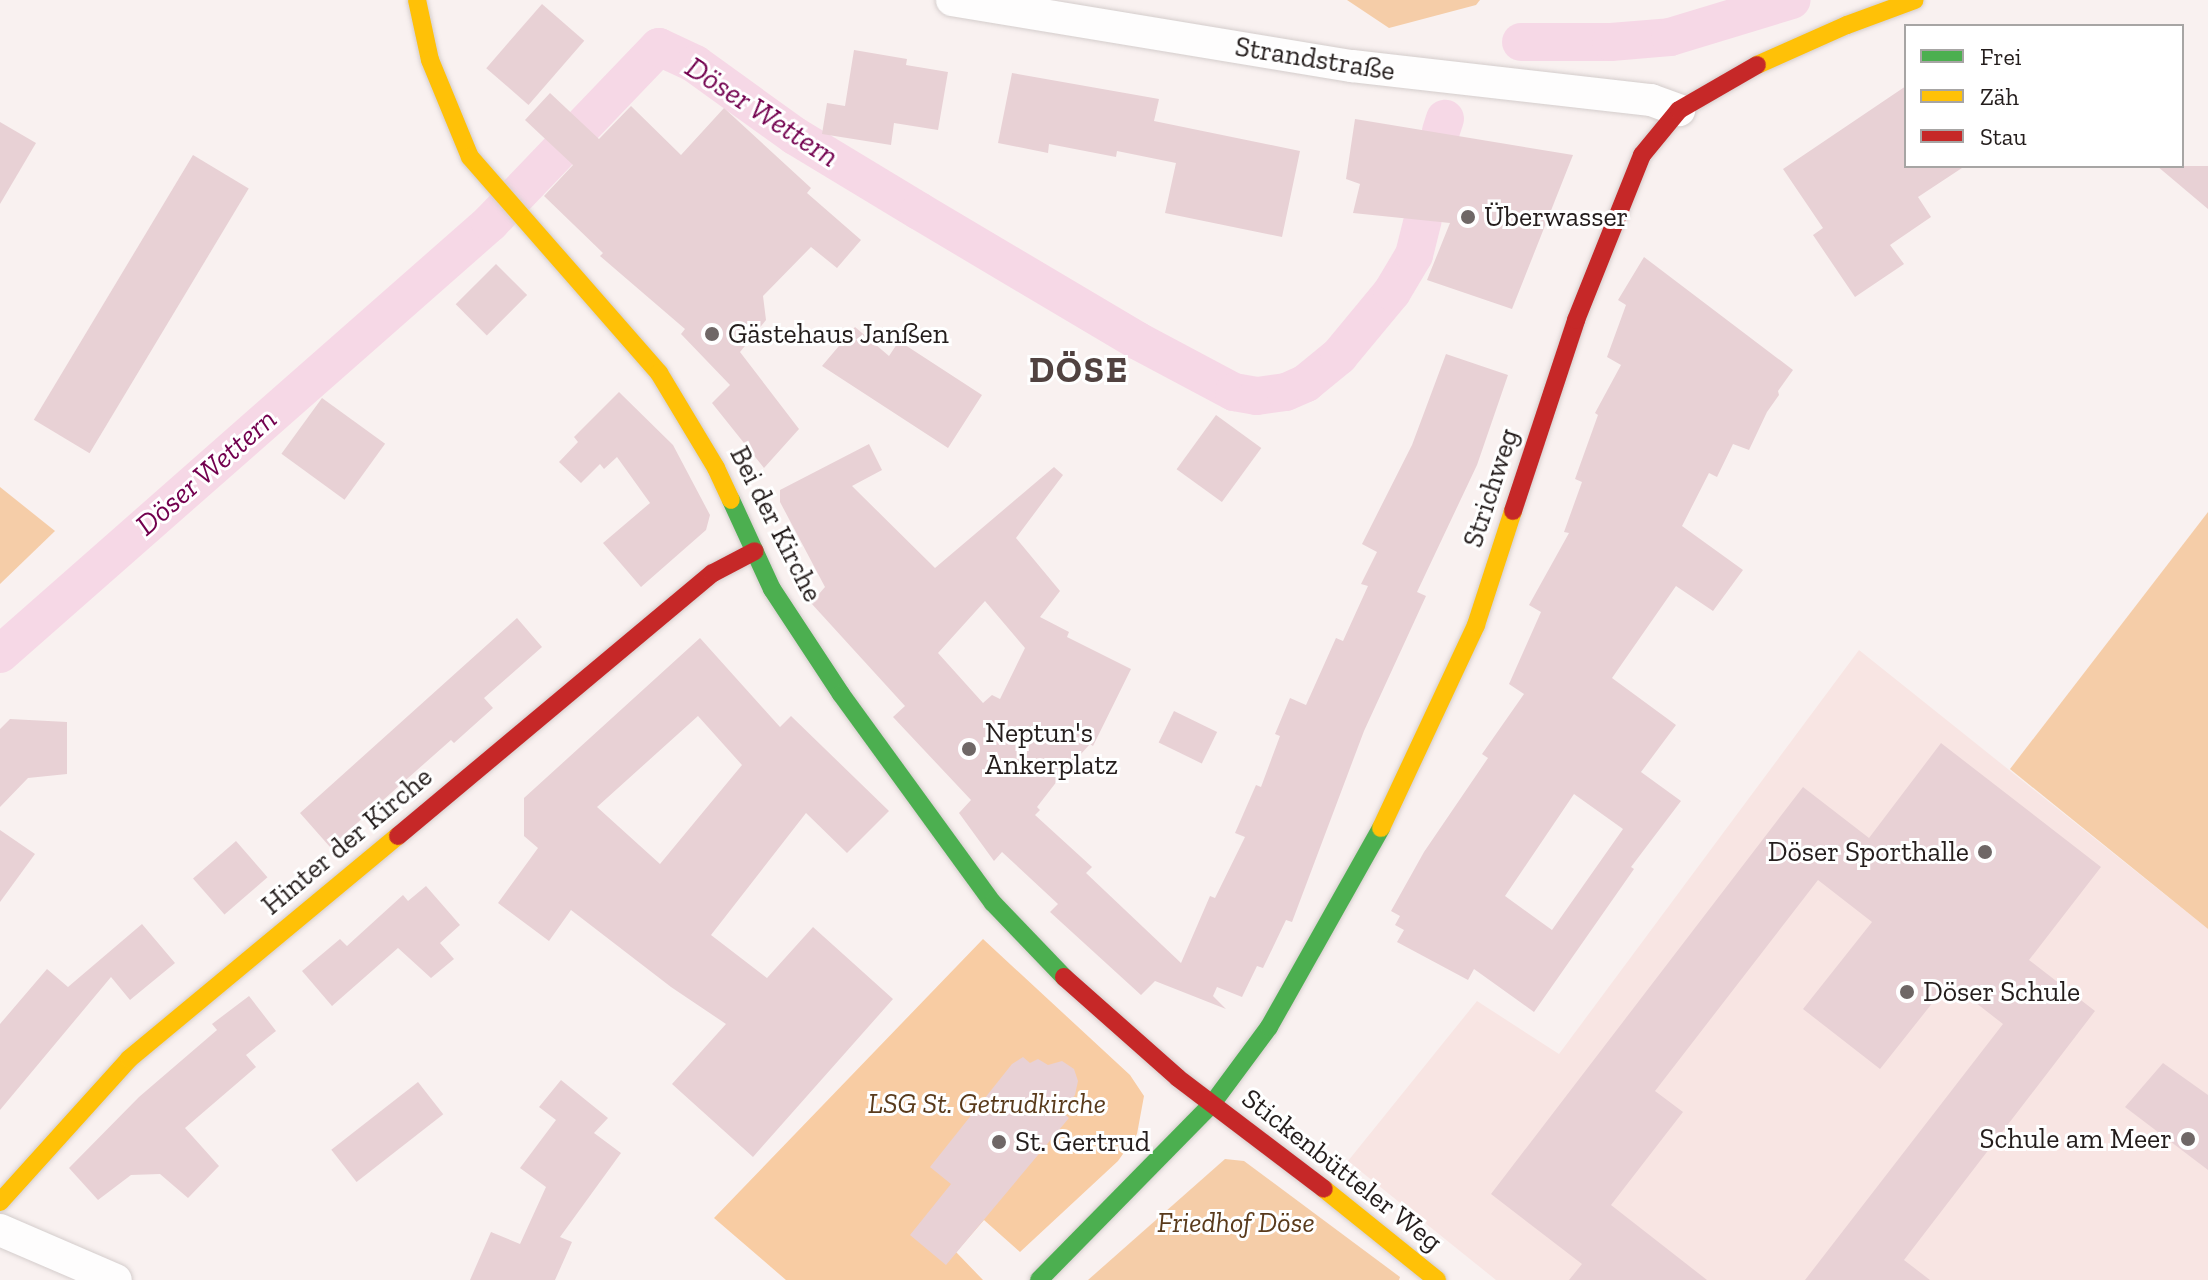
<!DOCTYPE html>
<meta charset="utf-8">
<style>
body{margin:0}
#map{position:relative;width:2208px;height:1280px;overflow:hidden;background:#f9f1f0;font-family:"Zilla Slab",serif}
div>[style]{position:absolute}
[style*='--x']{left:calc(var(--x)*1px);top:calc(var(--y)*1px);width:calc(var(--w)*1px);rotate:calc(var(--a)*1deg)}
.built>*{inset:0;background:#f8e5e3}
.green>*{inset:0;background:#f5cda8}
.forest>*{inset:0;background:#f8cca3}
.canal>*{height:38px;margin:-19px;padding:0 19px;transform-origin:19px;border-radius:19px;background:#f6d8e6}
.building>*{inset:0;background:#e8d1d5;transform-origin:0 0}
.roads{filter:drop-shadow(0 0 2px #d4cdcc) drop-shadow(0 0 2px #d4cdcc)}
.street>*{height:32px;margin:-16px;padding:0 16px;transform-origin:16px;border-radius:16px;background:#fefdfd}
.fast>*{height:18px;margin:-9px;padding:0 9px;transform-origin:9px;border-radius:9px;background:#4caf50}
.slow>*{height:18px;margin:-9px;padding:0 9px;transform-origin:9px;border-radius:9px;background:#ffc107}
.jam>*{height:18px;margin:-9px;padding:0 9px;transform-origin:9px;border-radius:9px;background:#c62828}
.dots>*{width:22px;height:22px;translate:-50% -50%;box-sizing:border-box;border:4px solid #fff;border-radius:50%}
span{translate:-50% -50%;white-space:nowrap;text-align:center;line-height:1.15;-webkit-text-stroke:6px #fff;paint-order:stroke}
.street-label{font-size:28px;color:#241d1c}
.poi-label{font-size:28px;color:#241d1c}
.left{translate:0 -50%;text-align:left}
.right{translate:-100% -50%;text-align:right}
.park-label{font-size:28px;color:#593a1b;font-style:italic}
.water-label{font-size:30px;color:#72004e;font-style:italic}
.district-label{font-size:36px;color:#514240;font-weight:700;letter-spacing:2px}
.legend{position:absolute;left:1904px;top:24px;width:280px;height:144px;box-sizing:border-box;background:#fff;border:2px solid #a7a5a4;margin:0;padding:10px 14px;list-style:none;font-size:24px;color:#241d1c}
.legend li{display:flex;align-items:center;gap:16px;height:40px}
.legend b{width:40px;border:2px solid #a7a5a4}
</style>
<div id="map">
<div class="built">
<i style="clip-path:polygon(1859px 650px,2208px 929px,2208px 1280px,1496px 1280px,1348px 1161px,1477px 1001px,1559px 1054px)"></i>
</div>
<div class="green">
<i style="clip-path:polygon(1347px 0,1480px 0,1476px 5px,1389px 28px)"></i>
<i style="clip-path:polygon(0 487px,55px 531px,0 584px)"></i>
<i style="clip-path:polygon(2208px 512px,2208px 929px,2010px 769px)"></i>
<i style="clip-path:polygon(1225px 1159px,1244px 1161px,1400px 1277px,1399px 1280px,1088px 1280px)"></i>
</div>
<div class="forest">
<i style="clip-path:polygon(983px 939px,1130px 1075px,1144px 1096px,1137px 1134px,1118px 1161px,1020px 1252px,984px 1220px,956px 1252px,983px 1280px,786px 1280px,714px 1218px)"></i>
</div>
<div class="canal">
<i style="--x:1521;--y:42;--w:90;--a:0"></i>
<i style="--x:1611;--y:42;--w:59;--a:-4.8"></i>
<i style="--x:1670;--y:37;--w:127;--a:-16.9"></i>
<i style="--x:1441;--y:131;--w:13;--a:-72"></i>
<i style="--x:0;--y:654;--w:653;--a:-41.33"></i>
<i style="--x:490;--y:223;--w:244;--a:-46.2"></i>
<i style="--x:659;--y:47;--w:40;--a:25"></i>
<i style="--x:695;--y:64;--w:123;--a:35.8"></i>
<i style="--x:795;--y:136;--w:145;--a:31.2"></i>
<i style="--x:919;--y:211;--w:255;--a:30.7"></i>
<i style="--x:1138;--y:341;--w:109;--a:28"></i>
<i style="--x:1234;--y:392;--w:23;--a:10"></i>
<i style="--x:1257;--y:396;--w:29;--a:-8"></i>
<i style="--x:1286;--y:392;--w:22;--a:-24"></i>
<i style="--x:1306;--y:383;--w:43;--a:-39.3"></i>
<i style="--x:1339;--y:356;--w:83;--a:-50.4"></i>
<i style="--x:1392;--y:292;--w:43;--a:-59.3"></i>
<i style="--x:1414;--y:255;--w:36;--a:-76"></i>
</div>
<div class="building">
<i style="left:542px;top:4px;width:56px;height:85px;rotate:41deg"></i>
<i style="clip-path:polygon(854px 50px,907px 59px,906px 65px,948px 72px,938px 130px,894px 123px,891px 145px,822px 134px,827px 103px,845px 106px)"></i>
<i style="clip-path:polygon(1012px 73px,1159px 99px,1154px 121px,1300px 151px,1282px 237px,1165px 213px,1176px 163px,1117px 151px,1116px 157px,1049px 144px,1048px 153px,998px 143px)"></i>
<i style="clip-path:polygon(1906px 86px,1906px 166px,1965px 166px,1918px 197px,1931px 217px,1890px 245px,1904px 264px,1855px 297px,1813px 235px,1823px 228px,1783px 169px)"></i>
<i style="clip-path:polygon(550px 93px,599px 139px,631px 106px,681px 155px,724px 108px,811px 188px,807px 193px,861px 240px,837px 268px,811px 247px,763px 296px,766px 320px,740px 352px,799px 429px,764px 468px,712px 403px,730px 385px,681px 334px,685px 329px,600px 256px,603px 253px,544px 196px,573px 165px,525px 120px)"></i>
<i style="clip-path:polygon(1355px 119px,1573px 155px,1512px 309px,1427px 280px,1450px 223px,1353px 213px,1360px 184px,1346px 179px)"></i>
<i style="clip-path:polygon(0 122px,36px 143px,0 204px)"></i>
<i style="left:193px;top:155px;width:65px;height:309px;rotate:31deg"></i>
<i style="clip-path:polygon(2157px 166px,2208px 166px,2208px 209px)"></i>
<i style="clip-path:polygon(evenodd,1644px 257px,1793px 370px,1778px 391px,1779px 395px,1767px 412px,1749px 450px,1733px 444px,1717px 477px,1709px 473px,1682px 526px,1743px 570px,1713px 611px,1676px 586px,1612px 678px,1676px 725px,1641px 772px,1681px 801px,1631px 867px,1634px 869px,1534px 1012px,1474px 969px,1468px 980px,1397px 942px,1404px 930px,1395px 925px,1400px 916px,1391px 911px,1424px 852px,1488px 758px,1482px 754px,1524px 694px,1509px 684px,1541px 612px,1529px 605px,1569px 533px,1564px 532px,1582px 482px,1575px 479px,1598px 415px,1595px 413px,1621px 365px,1607px 357px,1626px 305px,1618px 300px,1644px 257px,1574px 794px,1623px 829px,1552px 930px,1505px 896px,1574px 794px)"></i>
<i style="left:496px;top:264px;width:44px;height:57px;rotate:45deg"></i>
<i style="clip-path:polygon(855px 327px,889px 356px,899px 341px,982px 395px,948px 448px,822px 366px)"></i>
<i style="clip-path:polygon(evenodd,1446px 354px,1508px 375px,1477px 465px,1417px 592px,1426px 596px,1364px 731px,1292px 922px,1286px 920px,1263px 968px,1257px 966px,1242px 997px,1217px 987px,1213px 996px,1226px 1009px,1155px 981px,1141px 995px,1050px 912px,1058px 904px,1002px 852px,994px 861px,959px 813px,971px 800px,893px 717px,905px 706px,811px 603px,825px 587px,780px 502px,780px 490px,869px 444px,882px 470px,852px 486px,935px 568px,1054px 467px,1063px 475px,1016px 538px,1060px 591px,1040px 617px,1069px 632px,1067px 637px,1131px 669px,1093px 746px,1090px 744px,1061px 776px,1037px 807px,1040px 810px,1035px 815px,1092px 867px,1086px 873px,1181px 963px,1210px 896px,1215px 898px,1245px 837px,1235px 833px,1256px 785px,1261px 787px,1280px 736px,1275px 734px,1290px 698px,1306px 705px,1336px 638px,1343px 641px,1368px 586px,1361px 584px,1377px 552px,1362px 544px,1412px 445px,1446px 354px,985px 601px,1025px 648px,1000px 699px,992px 695px,983px 703px,938px 653px,985px 601px)"></i>
<i style="clip-path:polygon(619px 392px,673px 445px,710px 515px,706px 530px,641px 587px,603px 543px,650px 503px,617px 457px,604px 469px,600px 464px,581px 483px,559px 462px,578px 442px,574px 437px)"></i>
<i style="left:322px;top:398px;width:78px;height:69px;rotate:36deg"></i>
<i style="left:1216px;top:415px;width:56px;height:67px;rotate:36deg"></i>
<i style="clip-path:polygon(517px 618px,542px 647px,484px 698px,493px 708px,454px 743px,451px 740px,330px 847px,300px 813px)"></i>
<i style="clip-path:polygon(evenodd,700px 638px,780px 727px,791px 716px,889px 811px,847px 853px,806px 813px,711px 935px,767px 978px,813px 927px,893px 999px,753px 1157px,672px 1084px,726px 1024px,671px 987px,571px 910px,549px 941px,498px 903px,538px 848px,524px 836px,524px 798px,700px 638px,698px 716px,742px 765px,660px 864px,597px 807px,698px 716px)"></i>
<i style="left:1174px;top:711px;width:48px;height:35px;rotate:26deg"></i>
<i style="clip-path:polygon(10px 719px,67px 722px,67px 774px,28px 778px,0 807px,0 729px)"></i>
<i style="clip-path:polygon(1941px 743px,2101px 867px,2029px 960px,2095px 1011px,1904px 1260px,1930px 1280px,1805px 1280px,2003px 1024px,1949px 982px,1880px 1069px,1803px 1009px,1872px 922px,1818px 880px,1655px 1091px,1683px 1112px,1611px 1205px,1707px 1280px,1569px 1280px,1582px 1264px,1491px 1194px,1803px 787px,1869px 838px)"></i>
<i style="clip-path:polygon(0 830px,35px 854px,0 902px)"></i>
<i style="left:236px;top:841px;width:48px;height:57px;rotate:49deg"></i>
<i style="clip-path:polygon(426px 886px,460px 925px,440px 943px,454px 959px,431px 978px,398px 948px,332px 1006px,302px 971px,340px 939px,347px 946px,403px 895px,408px 901px)"></i>
<i style="clip-path:polygon(142px 924px,175px 963px,130px 1000px,111px 977px,0 1110px,0 1024px,47px 969px,68px 987px)"></i>
<i style="clip-path:polygon(249px 996px,276px 1031px,246px 1055px,256px 1067px,185px 1128px,219px 1166px,188px 1198px,160px 1174px,131px 1175px,98px 1200px,69px 1168px,139px 1097px,217px 1030px,212px 1024px)"></i>
<i style="clip-path:polygon(1023px 1057px,1030px 1063px,1038px 1059px,1048px 1065px,1062px 1061px,1074px 1069px,1078px 1081px,1075px 1095px,1062px 1112px,1069px 1118px,946px 1265px,910px 1235px,951px 1184px,930px 1167px,1012px 1064px)"></i>
<i style="clip-path:polygon(2163px 1063px,2208px 1095px,2208px 1170px,2125px 1107px)"></i>
<i style="clip-path:polygon(561px 1080px,608px 1118px,594px 1133px,621px 1153px,560px 1237px,572px 1242px,555px 1280px,470px 1280px,491px 1232px,520px 1244px,546px 1187px,520px 1168px,556px 1120px,539px 1107px)"></i>
<i style="left:418px;top:1082px;width:41px;height:110px;rotate:52deg"></i>
</div>
<div class="roads">
<div class="street">
<i style="--x:952;--y:0;--w:405;--a:9.4"></i>
<i style="--x:1352;--y:66;--w:301;--a:6.5"></i>
<i style="--x:1651;--y:100;--w:30;--a:20"></i>
<i style="--x:0;--y:1230;--w:126;--a:23.3"></i>
</div>
<div class="fast">
<i style="--x:731;--y:500;--w:98;--a:65.3"></i>
<i style="--x:772;--y:589;--w:126;--a:56.7"></i>
<i style="--x:841;--y:694;--w:258;--a:54"></i>
<i style="--x:993;--y:903;--w:103;--a:46.2"></i>
<i style="--x:1039;--y:1280;--w:247;--a:-45.5"></i>
<i style="--x:1212;--y:1104;--w:96;--a:-53.5"></i>
<i style="--x:1269;--y:1027;--w:228;--a:-60.6"></i>
</div>
<div class="slow">
<i style="--x:417;--y:0;--w:61;--a:77.8"></i>
<i style="--x:430;--y:60;--w:105;--a:67.6"></i>
<i style="--x:470;--y:157;--w:287;--a:48.8"></i>
<i style="--x:659;--y:373;--w:111;--a:59"></i>
<i style="--x:716;--y:468;--w:35;--a:65"></i>
<i style="--x:1757;--y:65;--w:98;--a:-24"></i>
<i style="--x:1847;--y:25;--w:72;--a:-20.2"></i>
<i style="--x:1381;--y:828;--w:224;--a:-64.9"></i>
<i style="--x:1476;--y:625;--w:120;--a:-72"></i>
<i style="--x:1324;--y:1189;--w:145;--a:38.8"></i>
<i style="--x:0;--y:1202;--w:193;--a:-47.9"></i>
<i style="--x:129;--y:1059;--w:349;--a:-39.7"></i>
</div>
<div class="jam">
<i style="--x:1513;--y:511;--w:201;--a:-71.7"></i>
<i style="--x:1576;--y:320;--w:178;--a:-68.2"></i>
<i style="--x:1642;--y:155;--w:58;--a:-50.6"></i>
<i style="--x:1679;--y:110;--w:90;--a:-30"></i>
<i style="--x:398;--y:836;--w:410;--a:-39.9"></i>
<i style="--x:713;--y:573;--w:47;--a:-27.6"></i>
<i style="--x:1064;--y:977;--w:152;--a:41.5"></i>
<i style="--x:1178;--y:1078;--w:183;--a:37.2"></i>
</div>
</div>
<div class="dots">
<i style="left:1468px;top:217px;background:#6f6766"></i>
<i style="left:712px;top:334px;background:#6f6766"></i>
<i style="left:969px;top:749px;background:#6f6766"></i>
<i style="left:1985px;top:852px;background:#6f6766"></i>
<i style="left:1907px;top:992px;background:#6f6766"></i>
<i style="left:2188px;top:1139px;background:#6f6766"></i>
<i style="left:999px;top:1142px;background:#6f6766"></i>
</div>
<div class="street-label">
<span style="left:1315px;top:59px;rotate:9deg">Strandstraße</span>
<span style="left:1491px;top:488px;rotate:-72deg">Strichweg</span>
<span style="left:776px;top:524px;rotate:63deg">Bei der Kirche</span>
<span style="left:347px;top:841px;rotate:-40deg">Hinter der Kirche</span>
<span style="left:1342px;top:1170px;rotate:38deg">Stickenbütteler Weg</span>
</div>
<div class="poi-label">
<span class="left" style="left:1484px;top:217px">Überwasser</span>
<span class="left" style="left:728px;top:334px">Gästehaus Janßen</span>
<span class="left" style="left:985px;top:749px">Neptun's<br>Ankerplatz</span>
<span class="right" style="left:1969px;top:852px">Döser Sporthalle</span>
<span class="left" style="left:1923px;top:992px">Döser Schule</span>
<span class="right" style="left:2172px;top:1139px">Schule am Meer</span>
<span class="left" style="left:1015px;top:1142px">St. Gertrud</span>
</div>
<div class="park-label">
<span style="left:987px;top:1104px">LSG St. Getrudkirche</span>
<span style="left:1236px;top:1223px">Friedhof Döse</span>
</div>
<div class="water-label">
<span style="left:762px;top:112px;rotate:33deg">Döser Wettern</span>
<span style="left:206px;top:472px;rotate:-41deg">Döser Wettern</span>
</div>
<div class="district-label">
<span style="left:1079px;top:370px">DÖSE</span>
</div>
<ul class="legend">
<li><b style="height:10px;background:#4caf50"></b>Frei</li>
<li><b style="height:10px;background:#ffc107"></b>Zäh</li>
<li><b style="height:10px;background:#c62828"></b>Stau</li>
</ul>
</div>
